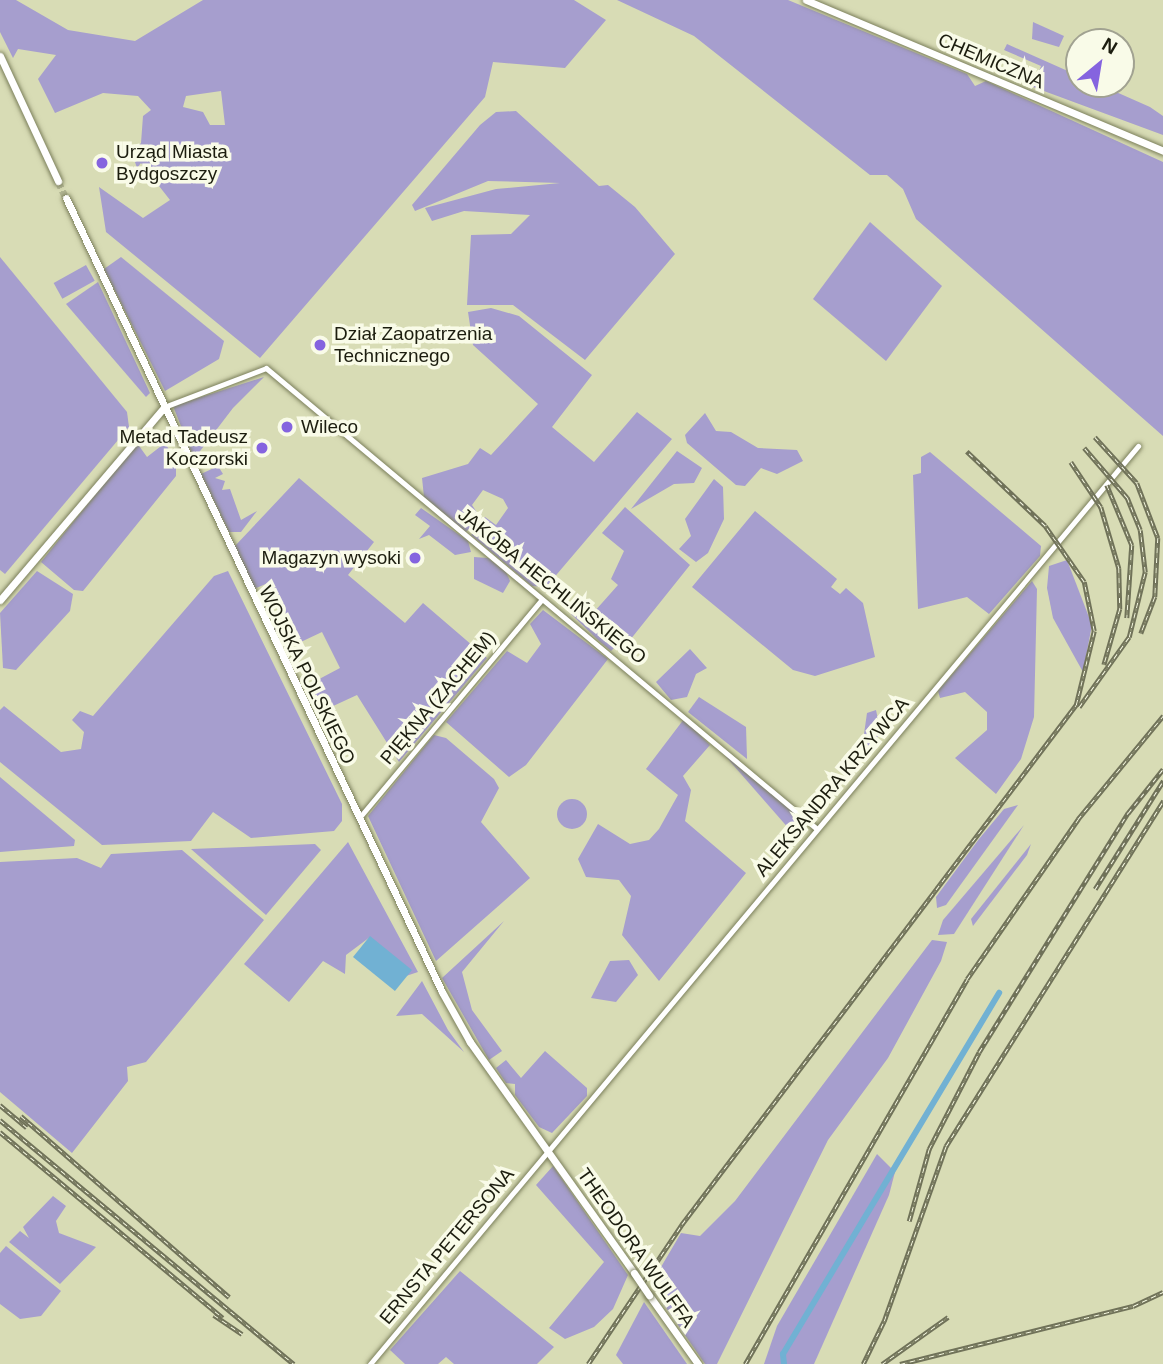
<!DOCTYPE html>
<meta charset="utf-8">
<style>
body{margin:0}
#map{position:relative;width:1163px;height:1364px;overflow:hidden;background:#d8dcb5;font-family:Arial,sans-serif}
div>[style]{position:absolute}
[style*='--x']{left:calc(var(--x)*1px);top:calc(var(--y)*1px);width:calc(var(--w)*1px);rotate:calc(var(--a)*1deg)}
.green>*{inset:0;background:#a69ece;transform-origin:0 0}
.round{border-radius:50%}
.water>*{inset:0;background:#71b1d3;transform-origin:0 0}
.canal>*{height:6px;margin:-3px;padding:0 3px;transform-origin:3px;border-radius:3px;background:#71b1d3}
.tertiary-tunnel>*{height:7px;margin-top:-3.5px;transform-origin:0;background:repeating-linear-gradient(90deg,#b2b694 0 7px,transparent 0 10.5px)}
.roads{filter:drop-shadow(0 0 2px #7b7f5b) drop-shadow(0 0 2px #7b7f5b)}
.minor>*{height:5px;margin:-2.5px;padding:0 2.5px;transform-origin:2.5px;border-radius:2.5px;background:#fff}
.tertiary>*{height:7px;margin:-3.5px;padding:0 3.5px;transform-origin:3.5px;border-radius:3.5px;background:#fff}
.rail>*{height:4.5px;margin-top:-2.25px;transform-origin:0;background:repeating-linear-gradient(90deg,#f9fbe8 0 5px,#707259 0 10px);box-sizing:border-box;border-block:2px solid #707259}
.bridges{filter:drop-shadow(0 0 2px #7b7f5b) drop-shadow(0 0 2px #7b7f5b)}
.tertiary-bridge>*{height:7px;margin:-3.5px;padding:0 3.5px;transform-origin:3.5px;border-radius:3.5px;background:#fff}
.dots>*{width:19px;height:19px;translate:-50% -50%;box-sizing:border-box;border:4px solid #f9fbe8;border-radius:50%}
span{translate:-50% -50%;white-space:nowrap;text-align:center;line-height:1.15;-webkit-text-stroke:7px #f9fbe8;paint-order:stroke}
.street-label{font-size:19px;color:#1c1d0f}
.poi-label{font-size:19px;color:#1c1d0f}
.left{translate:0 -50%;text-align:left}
.right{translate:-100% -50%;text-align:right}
.north{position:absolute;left:1065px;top:28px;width:70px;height:70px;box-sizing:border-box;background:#f9fbe8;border:2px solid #a1a291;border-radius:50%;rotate:30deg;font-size:19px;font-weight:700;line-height:28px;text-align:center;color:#1c1d0f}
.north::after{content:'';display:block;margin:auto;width:24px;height:32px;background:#8564df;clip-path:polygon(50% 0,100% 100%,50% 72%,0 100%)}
</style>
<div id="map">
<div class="green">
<i style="clip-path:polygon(evenodd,0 0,16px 0,68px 30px,135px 41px,203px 0,574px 0,606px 20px,565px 68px,493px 62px,485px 97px,260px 358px,106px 232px,99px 187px,143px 218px,170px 200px,141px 163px,137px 168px,132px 153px,141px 143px,143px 116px,151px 110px,138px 96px,103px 93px,55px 113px,38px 79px,56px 55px,18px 49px,13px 58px,0 32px,0 0,221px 91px,225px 125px,210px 125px,203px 112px,183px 107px,186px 96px,221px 91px)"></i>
<i style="clip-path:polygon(617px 0,788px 0,967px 74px,975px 86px,986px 81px,1163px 162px,1163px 436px,916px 219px,903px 189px,887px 175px,870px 175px,694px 36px)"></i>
<i style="clip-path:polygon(1033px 22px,1064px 36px,1059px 47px,1032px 39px)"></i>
<i style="clip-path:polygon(1007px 44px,1079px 76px,1079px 84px,1098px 84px,1150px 107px,1163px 116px,1163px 135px,1033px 87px,1041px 66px,1004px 50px)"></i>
<i style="clip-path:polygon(516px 111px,599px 186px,608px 185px,635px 207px,675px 254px,585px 360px,513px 305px,467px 305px,471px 235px,511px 234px,530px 215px,464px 211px,432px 221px,425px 208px,496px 189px,560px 183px,488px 181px,415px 211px,412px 205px,480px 125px,496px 112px)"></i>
<i style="clip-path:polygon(870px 222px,942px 286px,886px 361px,813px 299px)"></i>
<i style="clip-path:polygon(0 257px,127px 412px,129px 427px,5px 574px,0 570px)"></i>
<i style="clip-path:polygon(121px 257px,224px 341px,219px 359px,165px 391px,104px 269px)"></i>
<i style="left:86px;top:265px;width:18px;height:37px;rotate:61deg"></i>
<i style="clip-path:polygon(98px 282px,150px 393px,146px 397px,66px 304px)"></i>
<i style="clip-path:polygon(491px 308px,519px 316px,592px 375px,552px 427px,594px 462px,637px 412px,672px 439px,546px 587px,532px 586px,471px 535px,485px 517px,496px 525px,508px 508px,503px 499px,483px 490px,472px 505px,480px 517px,466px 532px,424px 497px,422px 478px,468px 464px,480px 448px,491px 455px,538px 404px,473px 345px,468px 312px)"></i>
<i style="clip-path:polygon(264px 377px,233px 408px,194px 459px,173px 406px)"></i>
<i style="clip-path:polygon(705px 413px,716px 431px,731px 432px,758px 448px,797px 450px,803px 461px,777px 474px,761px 468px,745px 486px,736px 485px,687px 443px,685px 435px)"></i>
<i style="clip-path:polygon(137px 443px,147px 457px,165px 443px,176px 461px,176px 476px,83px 591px,74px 590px,41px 562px)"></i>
<i style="clip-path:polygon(677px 451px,702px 468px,694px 483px,674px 484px,631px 509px)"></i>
<i style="clip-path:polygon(930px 452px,1041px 546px,1040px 556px,989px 614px,967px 597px,918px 609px,913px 475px,921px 473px,921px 457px)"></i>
<i style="clip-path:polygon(218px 466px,223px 474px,215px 478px,225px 481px,222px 490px,230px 489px,241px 520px,257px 511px,241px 532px,229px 532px,201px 474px)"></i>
<i style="clip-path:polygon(299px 478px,374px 542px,348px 575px,405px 623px,423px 603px,487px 658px,399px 762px,357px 695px,318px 713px,306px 686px,340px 668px,322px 632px,286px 649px,271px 625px,285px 618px,268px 583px,254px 589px,234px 547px)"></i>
<i style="clip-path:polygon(714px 479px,723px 487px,724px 519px,708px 553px,696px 562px,679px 549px,691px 536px,685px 519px)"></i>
<i style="clip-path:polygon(625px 507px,690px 565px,630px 640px,594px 612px,618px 585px,611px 579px,624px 551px,602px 533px)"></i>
<i style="clip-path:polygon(421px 508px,468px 541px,471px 552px,455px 555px,429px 535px,419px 539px,430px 526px,415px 515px)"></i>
<i style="clip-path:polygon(755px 511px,837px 579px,831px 587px,840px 594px,846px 588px,863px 603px,875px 657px,815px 676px,793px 670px,692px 587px)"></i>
<i style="clip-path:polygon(474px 557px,488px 558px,506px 572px,510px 581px,503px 593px,474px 579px)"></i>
<i style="clip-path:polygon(1067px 560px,1092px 625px,1083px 672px,1053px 618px,1047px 588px,1049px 566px)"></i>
<i style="clip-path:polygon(37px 571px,73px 594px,70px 611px,16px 670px,3px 668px,0 613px)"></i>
<i style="clip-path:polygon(228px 571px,342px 804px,342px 821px,334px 831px,251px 838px,213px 812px,191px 841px,102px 845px,0 762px,0 710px,4px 706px,61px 752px,81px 749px,84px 732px,72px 720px,80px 711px,93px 716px,214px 576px)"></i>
<i style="clip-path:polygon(1032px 581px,1037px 589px,1034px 717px,1021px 759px,996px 794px,955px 758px,987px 730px,987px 712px,965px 692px,940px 698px,938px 691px)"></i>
<i style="clip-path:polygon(543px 610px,608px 659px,526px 765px,509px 777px,446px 722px,507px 651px,527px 663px,541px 644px,530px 624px)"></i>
<i style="clip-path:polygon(576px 613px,610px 632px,616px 646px,611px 651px,599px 641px,571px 614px)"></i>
<i style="clip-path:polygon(690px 649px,707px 668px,696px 674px,687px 697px,671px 700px,656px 682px)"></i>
<i style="clip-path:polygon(699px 697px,746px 727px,747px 759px,688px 712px)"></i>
<i style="clip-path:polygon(876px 710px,881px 733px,861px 755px,867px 713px)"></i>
<i style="clip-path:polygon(684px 719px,710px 745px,683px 776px,691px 790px,685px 821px,746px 873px,659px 981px,622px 935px,631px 896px,619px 880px,586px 877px,578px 859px,598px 824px,630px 844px,649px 840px,659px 829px,678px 795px,646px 769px)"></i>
<i style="clip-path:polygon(434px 735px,446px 738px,494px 779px,499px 788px,481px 822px,530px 878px,436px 961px,368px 816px)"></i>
<i style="clip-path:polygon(720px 750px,801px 818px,802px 825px,790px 830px)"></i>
<i style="clip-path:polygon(0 777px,75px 840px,74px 846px,0 852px)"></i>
<i class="round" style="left:557px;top:799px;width:30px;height:30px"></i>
<i style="clip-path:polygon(1018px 805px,946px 905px,937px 908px,936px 897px,979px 839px,1004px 809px)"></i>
<i style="clip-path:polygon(1024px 825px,954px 934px,938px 935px,943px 920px)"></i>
<i style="clip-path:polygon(348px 842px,418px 972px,406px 976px,411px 970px,370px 937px,346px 955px,345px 974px,323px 961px,289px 1002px,244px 964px)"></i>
<i style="clip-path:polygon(315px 844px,321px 850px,266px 915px,191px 849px)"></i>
<i style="clip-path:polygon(1031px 844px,1027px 855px,973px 926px,971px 919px)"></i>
<i style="clip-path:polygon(182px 850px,264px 920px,146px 1062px,127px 1067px,128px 1081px,72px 1153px,0 1092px,0 862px,77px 858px,101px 868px,111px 854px)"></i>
<i style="clip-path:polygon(504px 921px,462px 972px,472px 1010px,502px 1051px,489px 1060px,442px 978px)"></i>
<i style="clip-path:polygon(932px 940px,947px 942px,941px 961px,888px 1058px,828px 1140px,717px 1364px,705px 1364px,660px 1299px,661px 1267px,681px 1233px,700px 1236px,735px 1201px)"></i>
<i style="clip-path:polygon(629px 960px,638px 975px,616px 1002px,591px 998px,610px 961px)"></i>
<i style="clip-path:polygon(422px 981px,448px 1030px,464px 1052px,422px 1014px,396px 1016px)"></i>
<i style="clip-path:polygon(545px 1051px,587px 1088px,587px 1096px,552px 1133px,539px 1127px,515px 1095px,515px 1084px,506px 1083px,496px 1068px,506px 1060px,521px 1078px)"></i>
<i style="clip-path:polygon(877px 1154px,895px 1172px,889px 1195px,814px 1364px,764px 1364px,777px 1326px)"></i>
<i style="clip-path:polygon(553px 1166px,628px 1275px,613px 1309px,594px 1327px,565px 1339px,549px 1328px,604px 1262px,536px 1185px)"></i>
<i style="clip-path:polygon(53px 1196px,66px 1206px,56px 1221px,59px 1233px,96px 1247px,60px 1284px,9px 1242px,20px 1231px,29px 1238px,23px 1227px)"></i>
<i style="clip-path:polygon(6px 1246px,61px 1291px,41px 1316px,20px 1319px,0 1304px,0 1253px)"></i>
<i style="clip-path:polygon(460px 1271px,554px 1347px,537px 1364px,454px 1364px,446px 1357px,438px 1364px,405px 1364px,390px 1350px)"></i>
<i style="clip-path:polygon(644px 1302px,687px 1364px,623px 1364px,616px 1355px)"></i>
</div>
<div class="water">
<i style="left:370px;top:936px;width:54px;height:27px;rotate:39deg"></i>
</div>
<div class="canal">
<i style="--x:784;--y:1364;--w:10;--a:-96"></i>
<i style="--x:783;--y:1354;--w:421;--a:-59.1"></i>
</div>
<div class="tertiary-tunnel">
<i style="--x:58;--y:181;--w:19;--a:65"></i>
</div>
<div class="roads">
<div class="minor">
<i style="--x:164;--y:407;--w:109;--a:-20.9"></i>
<i style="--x:266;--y:368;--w:718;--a:39.92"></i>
<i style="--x:359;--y:818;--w:285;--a:-50.1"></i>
<i style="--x:370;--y:1364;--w:1197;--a:-50.08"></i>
</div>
<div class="tertiary">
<i style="--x:806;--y:0;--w:388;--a:22.9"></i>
<i style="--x:0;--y:56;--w:138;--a:65.1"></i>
<i style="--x:66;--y:198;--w:879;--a:64.66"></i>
<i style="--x:442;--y:992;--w:57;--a:60.8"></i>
<i style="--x:470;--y:1042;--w:283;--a:54.6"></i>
<i style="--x:0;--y:600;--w:253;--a:-49.6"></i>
<i style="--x:649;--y:1295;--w:85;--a:54.6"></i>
</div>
</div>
<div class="rail">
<i style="--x:1095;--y:437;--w:62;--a:47.6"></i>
<i style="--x:1137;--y:483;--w:59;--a:69.1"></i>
<i style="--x:1158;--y:538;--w:59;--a:92.9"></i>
<i style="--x:1155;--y:597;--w:39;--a:111"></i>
<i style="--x:1071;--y:462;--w:54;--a:56.3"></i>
<i style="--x:1101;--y:507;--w:64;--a:73.6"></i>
<i style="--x:1119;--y:568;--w:41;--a:88.6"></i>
<i style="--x:1120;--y:609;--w:58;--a:105.9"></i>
<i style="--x:1107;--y:485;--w:65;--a:67.4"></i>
<i style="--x:1132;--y:545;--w:73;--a:93.9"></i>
<i style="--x:1079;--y:707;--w:86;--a:-54.5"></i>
<i style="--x:1129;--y:637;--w:67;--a:-76.2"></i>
<i style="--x:1145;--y:572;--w:42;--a:-96.8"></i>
<i style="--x:1140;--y:530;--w:35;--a:-112"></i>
<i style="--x:1127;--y:498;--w:66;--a:-130.7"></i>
<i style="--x:1095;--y:889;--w:128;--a:-57.8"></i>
<i style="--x:0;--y:1105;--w:35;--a:40"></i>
<i style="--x:21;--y:1116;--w:276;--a:41"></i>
<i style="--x:0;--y:1120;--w:382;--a:39.7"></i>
<i style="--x:0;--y:1132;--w:290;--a:39.8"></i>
<i style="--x:909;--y:1221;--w:75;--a:-74.5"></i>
<i style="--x:929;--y:1149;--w:109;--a:-62.7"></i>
<i style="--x:979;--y:1052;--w:282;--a:-58.1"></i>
<i style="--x:1128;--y:813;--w:56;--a:-51.5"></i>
<i style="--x:214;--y:1315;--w:34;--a:34"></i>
<i style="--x:588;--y:1364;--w:169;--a:-56.1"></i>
<i style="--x:682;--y:1224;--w:652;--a:-52.8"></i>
<i style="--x:1076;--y:705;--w:76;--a:-76.3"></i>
<i style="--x:1094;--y:631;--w:50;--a:-101.5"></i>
<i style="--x:1084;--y:582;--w:68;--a:-124.9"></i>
<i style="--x:1045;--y:526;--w:108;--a:-136.5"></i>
<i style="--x:745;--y:1364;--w:444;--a:-60"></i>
<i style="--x:967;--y:979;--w:195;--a:-55.2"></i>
<i style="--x:1078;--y:819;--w:134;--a:-50.5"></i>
<i style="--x:863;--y:1364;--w:48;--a:-64"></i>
<i style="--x:884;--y:1321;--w:186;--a:-70.5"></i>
<i style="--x:946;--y:1146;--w:408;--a:-57.8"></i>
<i style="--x:882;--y:1364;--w:81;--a:-35.5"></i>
<i style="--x:900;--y:1364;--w:240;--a:-14"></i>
<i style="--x:1133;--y:1306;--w:33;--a:-25"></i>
</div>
<div class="bridges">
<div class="tertiary-bridge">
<i style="--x:634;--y:1273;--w:27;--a:56"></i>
</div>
</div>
<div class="dots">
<i style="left:102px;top:163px;background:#8564df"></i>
<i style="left:320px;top:345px;background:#8564df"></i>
<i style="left:287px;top:427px;background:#8564df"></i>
<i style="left:262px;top:448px;background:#8564df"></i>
<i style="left:415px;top:558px;background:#8564df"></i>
</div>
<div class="street-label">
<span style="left:991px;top:61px;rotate:23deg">CHEMICZNA</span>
<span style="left:552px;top:586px;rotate:39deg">JAKÓBA HECHLIŃSKIEGO</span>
<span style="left:307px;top:675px;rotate:64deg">WOJSKA POLSKIEGO</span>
<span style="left:438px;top:698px;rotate:-50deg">PIĘKNA (ZACHEM)</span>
<span style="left:832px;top:787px;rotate:-50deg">ALEKSANDRA KRZYWCA</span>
<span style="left:447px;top:1246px;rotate:-50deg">ERNSTA PETERSONA</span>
<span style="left:636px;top:1248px;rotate:55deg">THEODORA WULFFA</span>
</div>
<div class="poi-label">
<span class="left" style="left:116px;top:163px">Urząd Miasta<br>Bydgoszczy</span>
<span class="left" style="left:334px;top:345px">Dział Zaopatrzenia<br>Technicznego</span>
<span class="left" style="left:301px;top:427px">Wileco</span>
<span class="right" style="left:248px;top:448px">Metad Tadeusz<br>Koczorski</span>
<span class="right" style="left:401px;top:558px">Magazyn wysoki</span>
</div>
<div class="north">N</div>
</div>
